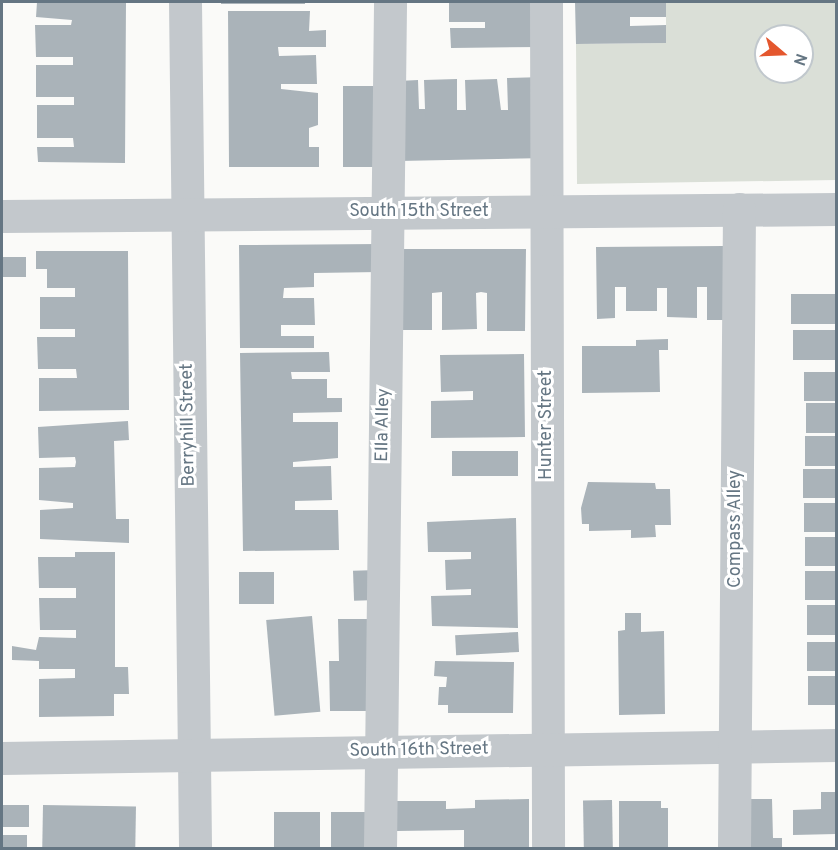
<!DOCTYPE html>
<style>
body{margin:0}
#map{position:relative;width:838px;height:850px;overflow:hidden;background:#fafaf8;font-family:Overpass,sans-serif}
div>[style]{position:absolute}
[style*='--x']{left:calc(var(--x)*1px);top:calc(var(--y)*1px);width:calc(var(--w)*1px);rotate:calc(var(--a)*1deg)}
.green>*{inset:0;background:#dadfd7}
.building>*{inset:0;background:#aab3b9;transform-origin:0 0}
.minor>*{height:33px;margin:-16.5px;padding:0 16.5px;transform-origin:16.5px;border-radius:16.5px;background:#c3c8cc}
span{translate:-50% -50%;white-space:nowrap;text-align:center;line-height:1.15;-webkit-text-stroke:6px #fff;paint-order:stroke}
.street-label{font-size:18px;color:#657683}
.frame{position:absolute;inset:0;border:3px solid #657683;pointer-events:none}
.north{position:absolute;left:754px;top:24px;width:60px;height:60px;box-sizing:border-box;background:#fff;border:2px solid #c1c8cd;border-radius:50%;rotate:109deg;font-size:16px;font-weight:700;line-height:24px;text-align:center;color:#657683}
.north::after{content:'';display:block;margin:auto;width:21px;height:27px;background:#e4572e;clip-path:polygon(50% 0,100% 100%,50% 72%,0 100%)}
</style>
<div id="map">
<div class="green">
<i style="clip-path:polygon(evenodd,666px 2px,836px 2px,836px 180px,577px 184px,576px 44px,666px 43px,666px 2px,766px 36px,802px 36px,802px 72px,766px 72px,766px 36px)"></i>
</div>
<div class="building">
<i style="clip-path:polygon(37px 2px,126px 2px,125px 163px,38px 162px,37px 147px,74px 147px,73px 138px,37px 138px,37px 105px,74px 105px,74px 97px,36px 97px,36px 65px,73px 65px,73px 57px,36px 57px,35px 25px,71px 25px,72px 20px,36px 17px)"></i>
<i style="left:221px;top:2px;width:84px;height:2px"></i>
<i style="clip-path:polygon(449px 2px,539px 2px,539px 47px,451px 48px,450px 28px,485px 28px,485px 22px,449px 22px)"></i>
<i style="clip-path:polygon(575px 2px,666px 2px,666px 17px,630px 17px,630px 26px,666px 25px,666px 43px,576px 44px)"></i>
<i style="clip-path:polygon(228px 11px,310px 11px,309px 31px,326px 30px,326px 47px,278px 47px,279px 56px,316px 55px,317px 84px,281px 84px,281px 89px,318px 93px,318px 125px,309px 128px,309px 147px,319px 147px,319px 167px,229px 167px)"></i>
<i style="clip-path:polygon(544px 77px,546px 158px,399px 161px,398px 81px,418px 80px,419px 109px,425px 109px,424px 80px,457px 79px,457px 110px,466px 110px,465px 80px,497px 79px,501px 110px,508px 110px,507px 78px)"></i>
<i style="left:343px;top:86px;width:41px;height:81px"></i>
<i style="clip-path:polygon(379px 244px,379px 272px,314px 273px,314px 287px,284px 288px,283px 298px,314px 298px,315px 325px,281px 325px,281px 336px,314px 336px,314px 348px,240px 348px,239px 245px)"></i>
<i style="clip-path:polygon(723px 246px,724px 320px,707px 320px,707px 287px,697px 287px,697px 318px,667px 317px,667px 288px,657px 288px,657px 311px,626px 311px,626px 287px,615px 287px,615px 318px,597px 319px,596px 247px)"></i>
<i style="clip-path:polygon(392px 249px,526px 249px,525px 331px,487px 331px,487px 293px,481px 292px,476px 293px,477px 329px,442px 330px,442px 292px,432px 293px,432px 330px,393px 330px)"></i>
<i style="clip-path:polygon(36px 251px,128px 251px,129px 410px,39px 411px,39px 378px,77px 378px,76px 369px,38px 369px,37px 337px,75px 337px,75px 329px,40px 329px,40px 297px,75px 297px,75px 288px,47px 288px,47px 269px,36px 269px)"></i>
<i style="left:2px;top:257px;width:24px;height:20px"></i>
<i style="left:791px;top:294px;width:45px;height:30px"></i>
<i style="left:836px;top:330px;width:30px;height:43px;rotate:90deg"></i>
<i style="clip-path:polygon(668px 339px,668px 350px,659px 350px,660px 392px,582px 393px,582px 346px,636px 346px,636px 340px)"></i>
<i style="clip-path:polygon(329px 352px,330px 372px,291px 372px,292px 379px,327px 379px,327px 398px,342px 398px,342px 412px,293px 413px,293px 422px,338px 422px,338px 458px,293px 462px,293px 467px,331px 466px,332px 500px,295px 501px,295px 510px,338px 510px,339px 550px,243px 551px,240px 353px)"></i>
<i style="clip-path:polygon(524px 354px,525px 437px,431px 438px,431px 401px,473px 400px,473px 391px,441px 392px,440px 355px)"></i>
<i style="left:804px;top:372px;width:32px;height:29px"></i>
<i style="left:806px;top:403px;width:30px;height:30px"></i>
<i style="clip-path:polygon(128px 421px,129px 440px,114px 441px,116px 519px,129px 519px,129px 543px,40px 539px,40px 510px,73px 508px,73px 503px,39px 500px,39px 468px,75px 467px,76px 462px,75px 457px,39px 458px,38px 427px)"></i>
<i style="left:805px;top:436px;width:31px;height:30px"></i>
<i style="left:518px;top:451px;width:25px;height:66px;rotate:90deg"></i>
<i style="left:803px;top:469px;width:33px;height:29px"></i>
<i style="clip-path:polygon(588px 482px,655px 483px,656px 489px,670px 489px,671px 525px,655px 525px,656px 537px,631px 538px,631px 530px,589px 531px,589px 524px,582px 524px,581px 508px)"></i>
<i style="left:804px;top:503px;width:32px;height:29px"></i>
<i style="clip-path:polygon(516px 518px,518px 628px,432px 626px,431px 596px,471px 595px,471px 589px,446px 590px,445px 560px,471px 559px,471px 552px,428px 552px,427px 522px)"></i>
<i style="left:836px;top:537px;width:29px;height:31px;rotate:90deg"></i>
<i style="clip-path:polygon(75px 552px,115px 552px,115px 667px,128px 667px,129px 694px,114px 694px,114px 716px,39px 717px,39px 679px,75px 678px,75px 669px,39px 669px,39px 661px,12px 660px,12px 646px,36px 650px,39px 637px,76px 638px,76px 630px,40px 630px,39px 598px,76px 598px,76px 588px,39px 588px,38px 557px,75px 557px)"></i>
<i style="left:377px;top:570px;width:30px;height:24px;rotate:88deg"></i>
<i style="left:805px;top:571px;width:31px;height:29px"></i>
<i style="left:239px;top:572px;width:35px;height:32px"></i>
<i style="left:836px;top:605px;width:30px;height:29px;rotate:90deg"></i>
<i style="clip-path:polygon(625px 613px,641px 613px,641px 632px,664px 631px,665px 714px,619px 715px,618px 631px,625px 630px)"></i>
<i style="left:312px;top:616px;width:96px;height:46px;rotate:85deg"></i>
<i style="clip-path:polygon(338px 619px,368px 619px,377px 711px,330px 711px,329px 661px,339px 661px)"></i>
<i style="left:518px;top:632px;width:20px;height:63px;rotate:87deg"></i>
<i style="left:807px;top:642px;width:29px;height:29px"></i>
<i style="clip-path:polygon(435px 661px,514px 662px,513px 713px,448px 713px,448px 705px,438px 705px,439px 687px,446px 687px,447px 677px,434px 676px)"></i>
<i style="left:836px;top:676px;width:29px;height:28px;rotate:90deg"></i>
<i style="clip-path:polygon(821px 792px,836px 792px,836px 834px,793px 835px,793px 810px,821px 809px)"></i>
<i style="clip-path:polygon(529px 799px,529px 848px,464px 848px,464px 830px,397px 831px,397px 801px,446px 801px,446px 809px,475px 808px,475px 800px)"></i>
<i style="clip-path:polygon(746px 799px,772px 799px,773px 838px,782px 838px,782px 848px,747px 848px)"></i>
<i style="left:612px;top:800px;width:48px;height:29px;rotate:89deg"></i>
<i style="clip-path:polygon(619px 801px,661px 801px,661px 808px,668px 808px,668px 848px,619px 848px)"></i>
<i style="left:2px;top:805px;width:27px;height:22px"></i>
<i style="left:43px;top:805px;width:93px;height:43px;rotate:1deg"></i>
<i style="left:274px;top:812px;width:46px;height:36px"></i>
<i style="left:379px;top:812px;width:36px;height:48px;rotate:90deg"></i>
<i style="left:2px;top:835px;width:25px;height:13px"></i>
</div>
<div class="minor">
<i style="--x:185;--y:2;--w:846;--a:89.32"></i>
<i style="--x:546;--y:2;--w:846;--a:89.86"></i>
<i style="--x:2;--y:216;--w:834;--a:-0.48"></i>
<i style="--x:2;--y:758;--w:834;--a:-0.89"></i>
<i style="--x:380;--y:848;--w:846;--a:-89.32"></i>
<i style="--x:734;--y:848;--w:639;--a:-89.55"></i>
</div>
<div class="street-label">
<span style="left:419px;top:212px">South 15th Street</span>
<span style="left:189px;top:425px;rotate:-91deg">Berryhill Street</span>
<span style="left:384px;top:425px;rotate:-89deg">Ella Alley</span>
<span style="left:547px;top:425px;rotate:-90deg">Hunter Street</span>
<span style="left:736px;top:529px;rotate:-90deg">Compass Alley</span>
<span style="left:419px;top:751px;rotate:-1deg">South 16th Street</span>
</div>
<div class="frame"></div>
<div class="north">N</div>
</div>
